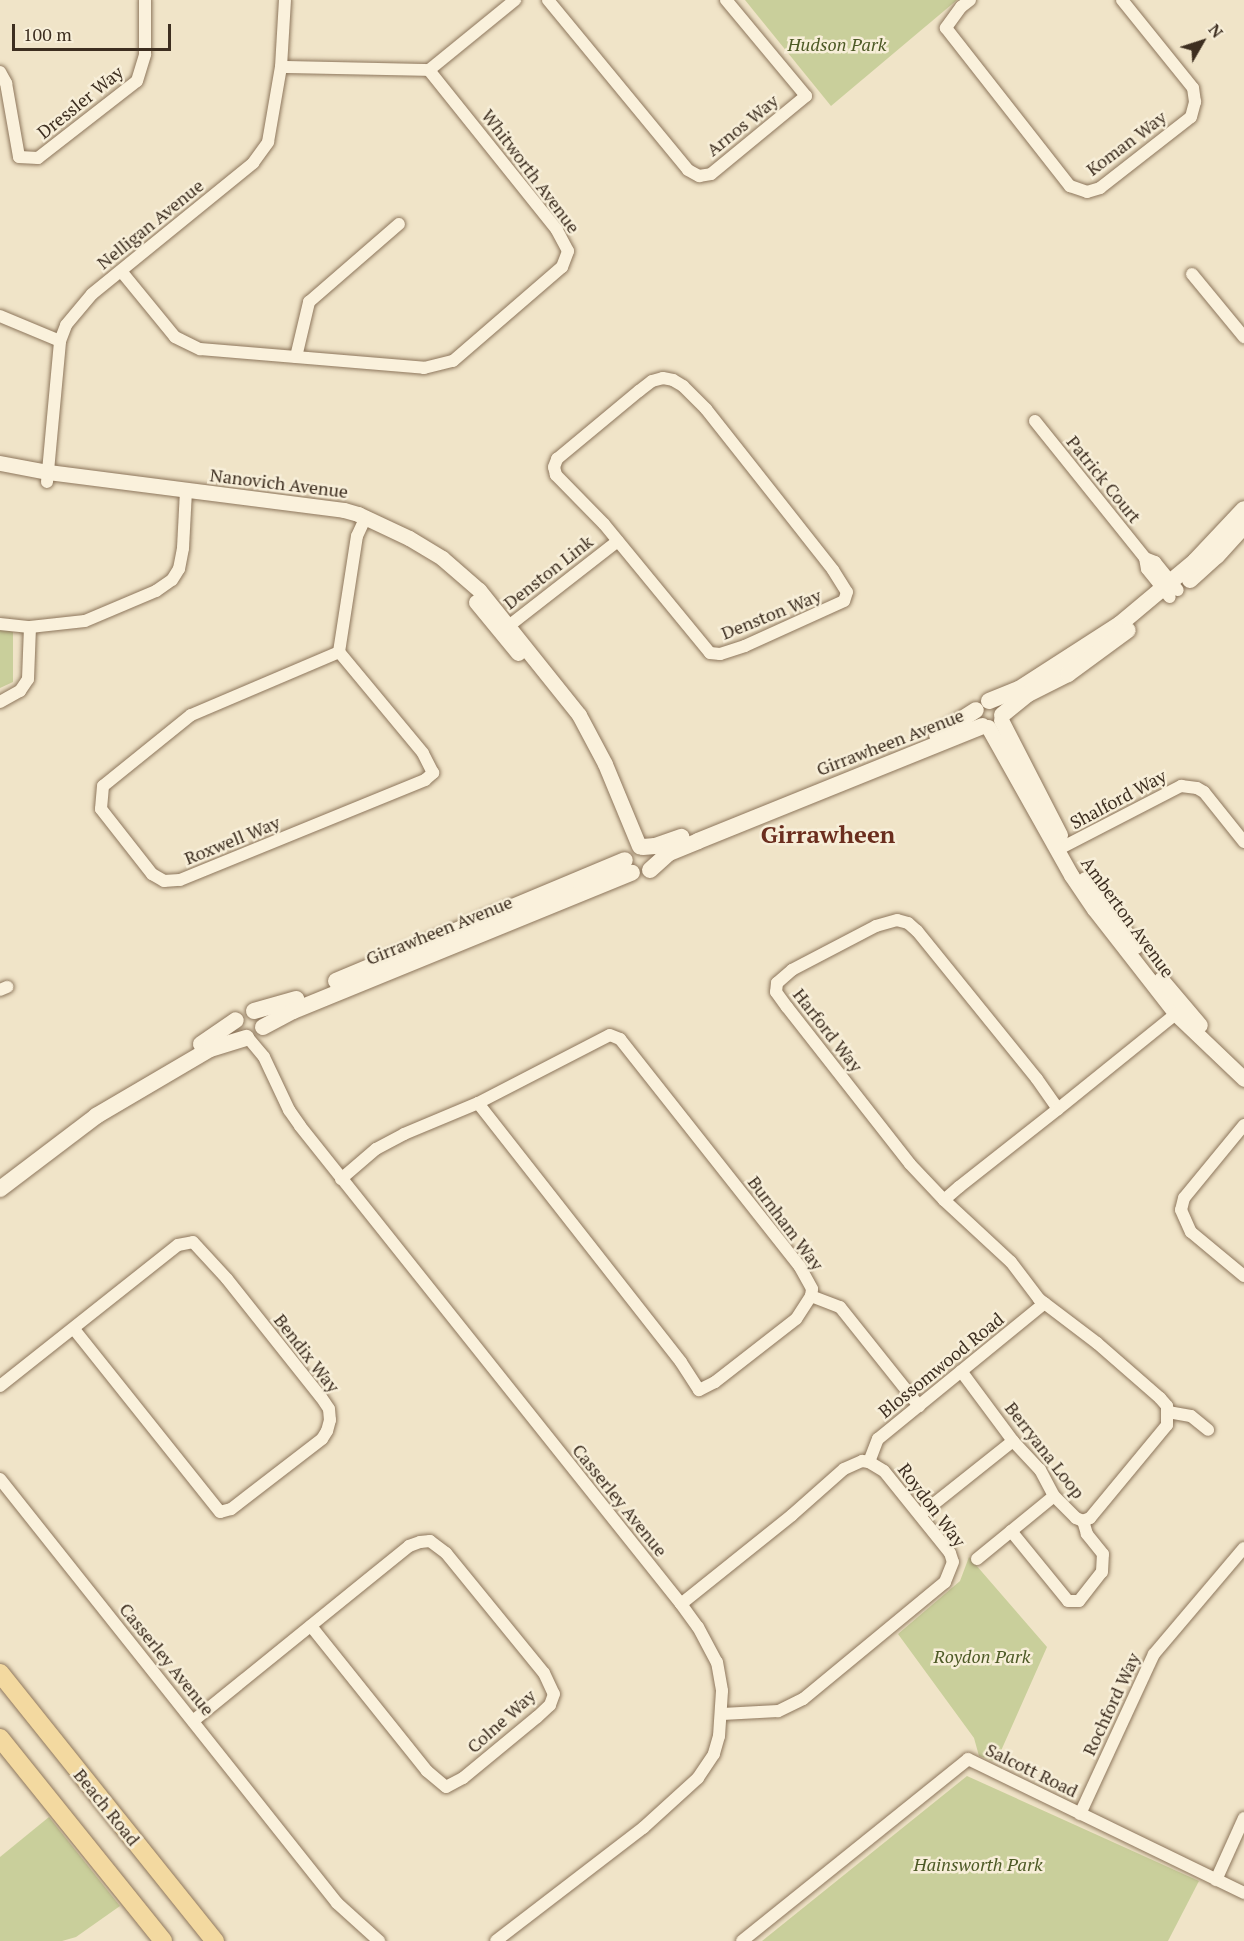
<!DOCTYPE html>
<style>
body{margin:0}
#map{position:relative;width:1244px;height:1941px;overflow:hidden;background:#f0e4c8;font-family:"PT Serif",serif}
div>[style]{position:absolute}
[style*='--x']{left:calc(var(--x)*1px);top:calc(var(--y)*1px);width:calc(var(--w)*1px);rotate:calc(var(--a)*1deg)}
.green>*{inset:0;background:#c9cf9b}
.roads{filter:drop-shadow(0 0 2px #8d765c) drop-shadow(0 0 2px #8d765c)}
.minor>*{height:12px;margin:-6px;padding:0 6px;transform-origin:6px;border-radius:6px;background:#faf1dc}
.tertiary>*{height:15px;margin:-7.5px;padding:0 7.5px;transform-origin:7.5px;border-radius:7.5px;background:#faf1dc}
.secondary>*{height:16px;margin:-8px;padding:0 8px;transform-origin:8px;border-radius:8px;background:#faf1dc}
.primary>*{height:18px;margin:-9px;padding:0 9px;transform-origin:9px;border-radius:9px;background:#f3d9a0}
span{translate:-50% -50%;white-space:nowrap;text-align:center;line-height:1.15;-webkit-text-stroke:5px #f7eed8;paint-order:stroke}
.park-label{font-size:18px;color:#4d5a26;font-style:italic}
.street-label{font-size:18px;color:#3d2e20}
.district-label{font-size:24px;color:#6b2e1e;font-weight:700}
.north{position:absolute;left:1172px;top:12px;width:60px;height:60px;-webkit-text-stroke:4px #f7eed8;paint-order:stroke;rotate:51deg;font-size:16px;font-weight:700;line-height:24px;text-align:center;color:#3d2e20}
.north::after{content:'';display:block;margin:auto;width:21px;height:27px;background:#3d2e20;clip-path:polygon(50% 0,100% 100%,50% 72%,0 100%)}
.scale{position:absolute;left:12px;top:24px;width:159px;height:27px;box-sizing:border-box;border:3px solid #3d2e20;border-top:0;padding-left:8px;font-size:18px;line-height:21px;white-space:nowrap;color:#3d2e20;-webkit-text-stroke:4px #f7eed8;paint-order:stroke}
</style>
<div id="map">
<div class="green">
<i style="clip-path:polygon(745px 0,957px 0,831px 106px)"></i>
<i style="clip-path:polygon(0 629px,13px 632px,13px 682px,0 688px)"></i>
<i style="clip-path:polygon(969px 1557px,1047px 1647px,996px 1762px,979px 1756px,974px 1738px,898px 1634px,960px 1581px)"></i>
<i style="clip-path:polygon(967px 1776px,1199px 1881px,1168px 1941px,762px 1941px)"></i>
<i style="clip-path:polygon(49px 1817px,120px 1906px,76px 1937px,62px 1941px,0 1941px,0 1857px)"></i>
</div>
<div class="roads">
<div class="minor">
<i style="--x:548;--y:0;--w:220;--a:50.5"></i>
<i style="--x:688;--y:170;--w:13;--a:29"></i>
<i style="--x:699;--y:176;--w:12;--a:-9"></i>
<i style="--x:711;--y:174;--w:123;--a:-39.4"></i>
<i style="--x:806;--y:96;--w:125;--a:-129.8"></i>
<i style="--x:970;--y:0;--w:11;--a:142"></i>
<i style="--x:961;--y:7;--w:26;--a:126"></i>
<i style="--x:946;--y:28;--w:201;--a:51.9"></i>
<i style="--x:1070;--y:186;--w:18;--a:19"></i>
<i style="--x:1087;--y:192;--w:14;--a:-17"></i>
<i style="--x:1100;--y:188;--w:115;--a:-38"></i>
<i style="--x:1191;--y:117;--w:16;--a:-75"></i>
<i style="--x:1195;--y:102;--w:14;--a:-98"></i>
<i style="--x:1193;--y:88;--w:113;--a:-128.9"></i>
<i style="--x:429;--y:70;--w:111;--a:-39.1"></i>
<i style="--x:0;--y:72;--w:13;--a:61"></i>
<i style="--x:6;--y:83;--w:75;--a:80"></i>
<i style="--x:19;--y:157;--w:19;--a:3"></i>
<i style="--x:38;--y:158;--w:125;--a:-37.9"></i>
<i style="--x:137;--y:81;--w:28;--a:-73"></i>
<i style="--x:145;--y:54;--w:54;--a:-90"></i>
<i style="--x:121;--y:271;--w:85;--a:50.7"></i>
<i style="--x:175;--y:337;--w:28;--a:26"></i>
<i style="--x:200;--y:349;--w:225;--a:4.8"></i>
<i style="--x:424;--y:368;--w:30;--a:-14"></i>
<i style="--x:453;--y:361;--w:144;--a:-40.8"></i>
<i style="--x:562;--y:267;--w:17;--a:-69"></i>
<i style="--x:568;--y:251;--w:24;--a:-118"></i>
<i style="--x:557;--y:230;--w:205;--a:-128.7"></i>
<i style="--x:429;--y:70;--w:148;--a:-178.8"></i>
<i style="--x:1192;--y:274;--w:82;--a:50.5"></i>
<i style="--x:0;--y:316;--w:65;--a:22.6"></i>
<i style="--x:296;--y:357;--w:57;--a:-76.7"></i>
<i style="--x:309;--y:302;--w:119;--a:-40.9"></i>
<i style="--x:663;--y:378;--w:10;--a:11"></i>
<i style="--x:673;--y:380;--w:12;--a:31"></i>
<i style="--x:683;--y:386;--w:33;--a:45"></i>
<i style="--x:706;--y:409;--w:205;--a:51.7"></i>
<i style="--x:833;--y:570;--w:26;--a:58"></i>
<i style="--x:847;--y:592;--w:9;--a:108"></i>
<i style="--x:844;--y:601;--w:109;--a:155.6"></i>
<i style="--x:745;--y:646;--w:26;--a:162"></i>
<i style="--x:720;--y:654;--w:10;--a:-174"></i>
<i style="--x:710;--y:653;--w:167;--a:-129.4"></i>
<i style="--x:604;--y:524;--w:69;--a:-134.4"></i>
<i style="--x:556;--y:475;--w:8;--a:-104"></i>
<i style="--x:554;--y:467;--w:9;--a:-69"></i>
<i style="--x:557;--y:459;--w:107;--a:-39.7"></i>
<i style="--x:639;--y:391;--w:16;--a:-38"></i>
<i style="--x:652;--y:381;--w:11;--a:-15"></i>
<i style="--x:1035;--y:421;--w:176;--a:51.2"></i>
<i style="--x:1145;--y:558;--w:11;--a:80"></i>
<i style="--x:1147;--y:569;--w:36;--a:51"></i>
<i style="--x:47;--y:482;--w:142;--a:-84.7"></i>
<i style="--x:60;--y:341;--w:17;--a:-69"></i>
<i style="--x:66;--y:325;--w:40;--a:-50"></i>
<i style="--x:92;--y:294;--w:208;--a:-39.1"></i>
<i style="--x:253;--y:163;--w:26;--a:-54"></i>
<i style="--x:268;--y:142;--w:76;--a:-80.2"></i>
<i style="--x:281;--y:67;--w:67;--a:-86.6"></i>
<i style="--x:1145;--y:558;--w:11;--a:22"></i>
<i style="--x:1155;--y:562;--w:36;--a:51"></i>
<i style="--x:0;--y:624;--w:30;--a:6"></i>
<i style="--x:30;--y:627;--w:55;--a:-6.2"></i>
<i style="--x:85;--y:621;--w:77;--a:-22.9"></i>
<i style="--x:156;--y:591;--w:19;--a:-35"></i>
<i style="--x:172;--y:580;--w:13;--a:-58"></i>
<i style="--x:179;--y:569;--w:21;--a:-79"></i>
<i style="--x:183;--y:548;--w:57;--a:-87"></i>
<i style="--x:501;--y:632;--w:148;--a:-37.9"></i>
<i style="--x:339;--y:652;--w:161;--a:156.9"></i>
<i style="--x:191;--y:715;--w:113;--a:141.1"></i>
<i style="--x:103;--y:786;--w:23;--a:95"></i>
<i style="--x:101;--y:809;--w:83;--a:51.9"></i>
<i style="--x:152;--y:874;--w:14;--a:30"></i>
<i style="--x:164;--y:881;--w:16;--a:-4"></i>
<i style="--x:180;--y:880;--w:265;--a:-22.2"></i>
<i style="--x:425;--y:780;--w:11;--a:-41"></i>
<i style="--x:433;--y:773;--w:22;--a:-117"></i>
<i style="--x:423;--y:753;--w:131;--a:-129.7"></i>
<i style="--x:339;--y:652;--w:117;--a:-81.2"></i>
<i style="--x:357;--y:536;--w:21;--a:-65"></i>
<i style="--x:0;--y:702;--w:23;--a:-29"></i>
<i style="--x:20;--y:691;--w:14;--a:-56"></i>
<i style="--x:28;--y:679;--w:52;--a:-87.8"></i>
<i style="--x:1057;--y:850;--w:140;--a:-27.3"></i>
<i style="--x:1181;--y:786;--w:16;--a:7"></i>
<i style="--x:1197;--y:788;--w:8;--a:30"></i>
<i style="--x:1204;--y:792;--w:64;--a:51.3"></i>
<i style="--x:0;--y:990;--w:8;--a:-23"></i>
<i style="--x:249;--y:1039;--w:23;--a:50"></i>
<i style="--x:264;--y:1057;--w:59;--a:64.7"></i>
<i style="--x:289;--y:1110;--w:19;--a:55"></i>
<i style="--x:300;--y:1126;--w:611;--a:51.44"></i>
<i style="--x:681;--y:1604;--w:29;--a:54"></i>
<i style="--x:698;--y:1627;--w:40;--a:62"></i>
<i style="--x:717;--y:1662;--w:29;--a:80"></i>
<i style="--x:722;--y:1691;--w:45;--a:93.8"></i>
<i style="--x:719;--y:1736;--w:19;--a:106"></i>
<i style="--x:714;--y:1754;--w:29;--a:124"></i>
<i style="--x:698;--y:1778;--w:74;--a:137.7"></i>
<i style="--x:643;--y:1828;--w:185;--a:142.5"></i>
<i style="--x:1058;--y:1109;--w:37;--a:-125"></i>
<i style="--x:1037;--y:1079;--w:191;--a:-129"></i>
<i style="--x:917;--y:931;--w:12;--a:-138"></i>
<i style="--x:908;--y:923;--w:11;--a:-165"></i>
<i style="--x:897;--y:920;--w:22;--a:164"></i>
<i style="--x:876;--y:926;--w:95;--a:152.4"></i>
<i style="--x:792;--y:970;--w:20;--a:139"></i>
<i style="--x:777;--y:983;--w:9;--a:96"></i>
<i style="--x:776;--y:992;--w:19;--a:54"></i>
<i style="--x:787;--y:1007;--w:199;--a:51.9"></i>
<i style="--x:910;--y:1164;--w:50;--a:46.6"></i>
<i style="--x:944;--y:1200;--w:20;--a:-41"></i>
<i style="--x:959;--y:1187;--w:126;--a:-38.2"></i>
<i style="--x:1058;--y:1109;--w:161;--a:-38.9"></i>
<i style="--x:1244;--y:1125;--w:94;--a:129.4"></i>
<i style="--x:1184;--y:1198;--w:12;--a:104"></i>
<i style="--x:1181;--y:1210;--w:24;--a:66"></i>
<i style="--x:1191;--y:1232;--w:69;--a:39.7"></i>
<i style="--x:341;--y:1179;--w:46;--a:-40.6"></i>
<i style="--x:376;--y:1149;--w:32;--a:-28"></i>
<i style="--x:404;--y:1134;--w:80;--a:-22.7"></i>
<i style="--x:478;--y:1103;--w:148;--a:-27.3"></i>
<i style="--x:610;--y:1035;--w:11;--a:22"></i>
<i style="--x:620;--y:1039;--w:290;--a:51.7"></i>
<i style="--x:800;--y:1267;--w:25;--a:61"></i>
<i style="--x:812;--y:1289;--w:7;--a:98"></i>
<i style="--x:811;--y:1296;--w:27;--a:123"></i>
<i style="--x:796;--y:1319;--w:103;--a:142.1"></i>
<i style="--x:715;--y:1382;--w:18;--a:153"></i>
<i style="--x:699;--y:1390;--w:33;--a:-123"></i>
<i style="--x:681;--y:1362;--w:329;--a:-128.1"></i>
<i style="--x:944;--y:1200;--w:91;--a:42.8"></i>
<i style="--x:1011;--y:1262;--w:46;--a:52.9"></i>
<i style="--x:1039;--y:1299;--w:73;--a:37.2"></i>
<i style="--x:1097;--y:1343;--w:84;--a:41.1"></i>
<i style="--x:1160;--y:1398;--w:11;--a:49"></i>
<i style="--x:1167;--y:1406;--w:19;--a:90"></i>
<i style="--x:1167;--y:1425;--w:121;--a:129.6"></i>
<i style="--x:1090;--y:1518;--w:8;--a:157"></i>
<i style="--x:1083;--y:1521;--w:8;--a:-157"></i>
<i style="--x:1076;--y:1518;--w:31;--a:-135"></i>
<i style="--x:1054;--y:1496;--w:30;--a:-118"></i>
<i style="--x:1040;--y:1470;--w:40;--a:-133"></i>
<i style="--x:1013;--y:1441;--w:87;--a:-126.6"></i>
<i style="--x:811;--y:1296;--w:31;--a:21"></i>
<i style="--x:840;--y:1307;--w:127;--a:51.4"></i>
<i style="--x:0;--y:1386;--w:227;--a:-38.4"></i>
<i style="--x:178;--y:1245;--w:15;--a:-11"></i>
<i style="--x:193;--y:1242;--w:50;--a:47.4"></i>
<i style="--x:227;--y:1279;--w:151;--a:51.5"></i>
<i style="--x:321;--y:1397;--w:14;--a:56"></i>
<i style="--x:329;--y:1409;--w:11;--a:85"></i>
<i style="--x:330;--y:1420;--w:11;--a:105"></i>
<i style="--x:327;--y:1431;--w:9;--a:122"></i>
<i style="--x:322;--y:1439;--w:115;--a:142.4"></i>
<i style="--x:231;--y:1509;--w:11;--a:165"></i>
<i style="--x:220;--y:1512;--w:234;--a:-128.6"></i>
<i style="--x:1168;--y:1412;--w:23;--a:10"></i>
<i style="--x:1191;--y:1416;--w:22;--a:39"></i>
<i style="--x:869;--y:1462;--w:25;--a:-69"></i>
<i style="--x:878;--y:1439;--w:215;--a:-39.2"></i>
<i style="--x:0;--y:1479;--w:542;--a:51.52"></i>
<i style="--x:337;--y:1903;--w:57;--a:42.1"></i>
<i style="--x:920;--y:1515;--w:119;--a:-38.5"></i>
<i style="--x:1011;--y:1531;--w:90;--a:50.8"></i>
<i style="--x:1068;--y:1601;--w:11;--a:0"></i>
<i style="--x:1079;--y:1601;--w:37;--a:-52"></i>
<i style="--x:1102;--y:1572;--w:18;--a:-87"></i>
<i style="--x:1103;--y:1554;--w:26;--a:-129"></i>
<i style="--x:1087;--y:1534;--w:14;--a:-107"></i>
<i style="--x:977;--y:1559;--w:99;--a:-39.3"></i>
<i style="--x:681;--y:1604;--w:142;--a:-38.7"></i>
<i style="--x:792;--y:1515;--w:69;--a:-41.5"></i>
<i style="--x:844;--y:1469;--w:20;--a:-24"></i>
<i style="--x:862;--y:1461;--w:7;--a:8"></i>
<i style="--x:869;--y:1462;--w:17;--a:31"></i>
<i style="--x:884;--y:1471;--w:105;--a:51.2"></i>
<i style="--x:950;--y:1553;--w:9;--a:72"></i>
<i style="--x:953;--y:1562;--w:22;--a:112"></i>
<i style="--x:945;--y:1582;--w:184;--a:140.5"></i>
<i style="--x:803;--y:1699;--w:28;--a:154"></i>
<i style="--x:778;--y:1711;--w:56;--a:176.9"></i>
<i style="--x:193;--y:1721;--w:278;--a:-39"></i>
<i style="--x:409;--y:1546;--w:12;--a:-20"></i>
<i style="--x:420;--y:1542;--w:10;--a:-6"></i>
<i style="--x:430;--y:1541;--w:20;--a:37"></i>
<i style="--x:446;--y:1553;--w:155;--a:50.8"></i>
<i style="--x:544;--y:1673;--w:23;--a:65"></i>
<i style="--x:554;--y:1694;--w:12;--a:110"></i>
<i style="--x:550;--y:1705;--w:18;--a:137"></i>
<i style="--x:537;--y:1717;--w:96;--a:140.5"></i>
<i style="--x:463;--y:1778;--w:19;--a:152"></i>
<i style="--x:446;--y:1787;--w:25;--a:-140"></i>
<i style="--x:427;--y:1771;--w:186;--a:-128.7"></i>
<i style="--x:1080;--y:1814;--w:176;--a:-65.2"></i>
<i style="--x:1154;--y:1654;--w:139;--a:-49.7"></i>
<i style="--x:1216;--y:1880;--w:68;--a:-65.7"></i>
<i style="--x:742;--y:1941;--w:290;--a:-38.8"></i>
<i style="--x:968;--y:1759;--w:307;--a:25.9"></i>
</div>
<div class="tertiary">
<i style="--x:0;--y:463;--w:49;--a:10.6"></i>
<i style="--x:48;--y:472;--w:298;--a:7.3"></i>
<i style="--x:344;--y:510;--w:15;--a:16"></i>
<i style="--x:358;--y:514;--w:56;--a:25.2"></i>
<i style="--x:409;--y:538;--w:39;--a:31"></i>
<i style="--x:442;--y:558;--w:49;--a:40.9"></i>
<i style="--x:479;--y:590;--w:160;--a:51.3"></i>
<i style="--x:579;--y:715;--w:55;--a:62"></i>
<i style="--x:605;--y:764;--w:89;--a:67.5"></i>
<i style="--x:476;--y:602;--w:66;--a:50.5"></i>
<i style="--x:1001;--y:720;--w:129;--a:62.8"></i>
<i style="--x:988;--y:727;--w:170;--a:60.7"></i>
<i style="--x:1071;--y:875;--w:41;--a:55.9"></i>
<i style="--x:1094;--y:909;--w:133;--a:52"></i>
<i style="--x:1176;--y:1014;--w:94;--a:43.7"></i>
<i style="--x:1085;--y:879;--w:84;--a:52.7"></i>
<i style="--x:1161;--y:979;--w:60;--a:49.7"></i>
</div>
<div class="secondary">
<i style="--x:1190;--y:580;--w:36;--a:-42"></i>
<i style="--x:1217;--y:556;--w:40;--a:-48"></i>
<i style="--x:989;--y:701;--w:32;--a:-22"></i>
<i style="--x:1019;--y:689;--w:120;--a:-32.8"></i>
<i style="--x:1120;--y:624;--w:98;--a:-40"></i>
<i style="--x:1195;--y:561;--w:71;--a:-46.7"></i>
<i style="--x:1002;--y:715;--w:33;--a:-39"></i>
<i style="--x:1028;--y:694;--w:45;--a:-26.6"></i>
<i style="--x:1068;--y:674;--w:74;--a:-36.3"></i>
<i style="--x:937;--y:735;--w:46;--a:-32.7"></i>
<i style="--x:643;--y:847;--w:12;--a:-5"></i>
<i style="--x:655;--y:846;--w:28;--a:-19"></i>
<i style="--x:650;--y:870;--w:25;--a:-42"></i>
<i style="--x:669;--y:853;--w:31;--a:-22"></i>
<i style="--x:698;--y:841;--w:307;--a:-22"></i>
<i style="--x:336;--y:981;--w:313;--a:-22.7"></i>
<i style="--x:254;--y:1011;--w:44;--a:-15.9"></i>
<i style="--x:263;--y:1027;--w:34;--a:-28"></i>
<i style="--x:293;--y:1011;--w:366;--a:-22.2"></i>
<i style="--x:201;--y:1044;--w:42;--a:-34.4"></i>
<i style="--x:0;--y:1189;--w:121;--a:-37.2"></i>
<i style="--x:96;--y:1116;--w:132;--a:-30.4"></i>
<i style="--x:210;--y:1049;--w:38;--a:-17"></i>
</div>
<div class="primary">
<i style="--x:0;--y:1673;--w:344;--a:51.3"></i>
<i style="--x:0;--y:1738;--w:260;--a:51.2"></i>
</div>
</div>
<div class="park-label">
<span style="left:837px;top:44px">Hudson Park</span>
<span style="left:982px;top:1656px">Roydon Park</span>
<span style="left:978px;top:1864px">Hainsworth Park</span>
</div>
<div class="street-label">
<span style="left:80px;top:102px;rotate:-39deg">Dressler Way</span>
<span style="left:742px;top:125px;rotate:-39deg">Arnos Way</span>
<span style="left:1126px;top:143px;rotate:-37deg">Koman Way</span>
<span style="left:531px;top:171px;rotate:53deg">Whitworth Avenue</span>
<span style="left:150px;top:224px;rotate:-39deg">Nelligan Avenue</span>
<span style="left:1104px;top:479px;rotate:51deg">Patrick Court</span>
<span style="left:279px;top:483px;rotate:7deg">Nanovich Avenue</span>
<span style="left:548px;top:572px;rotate:-38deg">Denston Link</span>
<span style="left:771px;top:614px;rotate:-22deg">Denston Way</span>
<span style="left:890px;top:742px;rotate:-21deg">Girrawheen Avenue</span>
<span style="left:1118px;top:799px;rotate:-28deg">Shalford Way</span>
<span style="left:232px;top:840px;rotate:-22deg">Roxwell Way</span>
<span style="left:1128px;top:917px;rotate:54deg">Amberton Avenue</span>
<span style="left:439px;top:930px;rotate:-22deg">Girrawheen Avenue</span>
<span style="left:828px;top:1030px;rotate:52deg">Harford Way</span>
<span style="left:786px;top:1223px;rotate:53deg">Burnham Way</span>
<span style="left:307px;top:1353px;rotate:52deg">Bendix Way</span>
<span style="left:941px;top:1365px;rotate:-39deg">Blossomwood Road</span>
<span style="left:1045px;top:1450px;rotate:52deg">Berryana Loop</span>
<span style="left:620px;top:1500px;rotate:51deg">Casserley Avenue</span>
<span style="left:932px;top:1505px;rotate:53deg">Roydon Way</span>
<span style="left:167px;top:1659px;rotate:51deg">Casserley Avenue</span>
<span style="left:1111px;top:1704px;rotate:-65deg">Rochford Way</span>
<span style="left:501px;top:1721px;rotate:-42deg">Colne Way</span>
<span style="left:1032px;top:1770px;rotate:26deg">Salcott Road</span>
<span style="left:107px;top:1807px;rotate:51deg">Beach Road</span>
</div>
<div class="district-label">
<span style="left:828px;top:835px">Girrawheen</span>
</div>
<div class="north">N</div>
<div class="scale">100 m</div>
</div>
